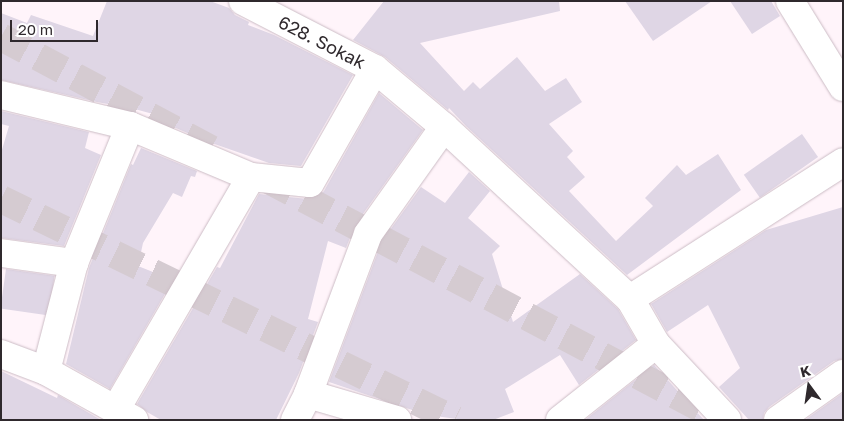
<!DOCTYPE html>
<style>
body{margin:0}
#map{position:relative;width:844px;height:421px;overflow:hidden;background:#fff4fa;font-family:"Golos Text",sans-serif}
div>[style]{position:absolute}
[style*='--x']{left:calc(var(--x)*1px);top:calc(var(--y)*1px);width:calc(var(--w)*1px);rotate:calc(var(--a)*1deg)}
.building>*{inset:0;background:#dfd6e5;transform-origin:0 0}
.major-tunnel>*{height:28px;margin-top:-14px;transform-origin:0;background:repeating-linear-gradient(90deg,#d5cbd1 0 28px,transparent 0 42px)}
.roads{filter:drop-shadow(0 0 1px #ccbcc5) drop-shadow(0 0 1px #ccbcc5)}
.minor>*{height:28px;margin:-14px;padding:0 14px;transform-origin:14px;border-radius:14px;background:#fff}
span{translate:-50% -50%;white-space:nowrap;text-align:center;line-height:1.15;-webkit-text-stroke:4px #fff;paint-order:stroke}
.street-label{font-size:18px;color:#2f292d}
.frame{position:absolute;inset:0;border:2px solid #2f292d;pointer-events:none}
.north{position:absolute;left:784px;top:361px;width:50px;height:50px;-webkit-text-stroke:4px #fff;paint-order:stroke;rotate:346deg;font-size:14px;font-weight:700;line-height:20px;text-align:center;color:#2f292d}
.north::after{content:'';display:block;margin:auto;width:18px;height:22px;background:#2f292d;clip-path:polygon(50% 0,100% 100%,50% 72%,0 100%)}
.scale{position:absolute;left:10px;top:20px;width:88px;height:22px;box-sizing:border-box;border:2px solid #2f292d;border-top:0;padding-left:6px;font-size:15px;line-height:18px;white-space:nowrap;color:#2f292d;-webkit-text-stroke:4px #fff;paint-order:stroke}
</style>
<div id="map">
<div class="building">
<i style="clip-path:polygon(107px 1px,210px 1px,229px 8px,235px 15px,249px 22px,248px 25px,274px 35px,353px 75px,301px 166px,269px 163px,206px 141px,155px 119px,152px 117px,153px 114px,109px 102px,108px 104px,97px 102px,1px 80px,1px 13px,27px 23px,31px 15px,93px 36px)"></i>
<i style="clip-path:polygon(384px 1px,559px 1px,560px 11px,420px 43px,464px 91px,473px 82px,480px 89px,517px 57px,545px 91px,566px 78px,582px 102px,549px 124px,573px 151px,567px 157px,585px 177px,569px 191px,616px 241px,653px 206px,645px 198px,677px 165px,686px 175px,718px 154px,741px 190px,627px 275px,466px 126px,449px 108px,448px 110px,385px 57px,353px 40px)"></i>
<i style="clip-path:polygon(625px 1px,712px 1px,653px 41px)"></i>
<i style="clip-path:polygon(730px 1px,771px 1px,780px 16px,752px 34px)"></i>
<i style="clip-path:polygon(379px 93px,423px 130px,355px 225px,346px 248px,328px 241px,308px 319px,318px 322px,299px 373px,276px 420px,161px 420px,147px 412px,137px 404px,217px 267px,220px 268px,259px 194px,308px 199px,318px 197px,324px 191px)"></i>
<i style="clip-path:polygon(1px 111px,89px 132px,85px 148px,101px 155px,64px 246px,1px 238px,1px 153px,9px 126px,1px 124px)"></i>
<i style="left:802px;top:134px;width:28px;height:71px;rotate:55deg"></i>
<i style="clip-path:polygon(141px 148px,197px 171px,195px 177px,191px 176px,182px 197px,173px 193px,143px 243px,138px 266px,173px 280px,110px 389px,66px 364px,89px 268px,131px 164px,133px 165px)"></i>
<i style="clip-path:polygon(469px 172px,490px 191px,468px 218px,500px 246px,492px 254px,513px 322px,580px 274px,618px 309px,636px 340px,579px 385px,560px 355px,505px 389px,514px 412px,493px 420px,465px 420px,427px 415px,329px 382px,382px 241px,421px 187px,445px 203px)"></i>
<i style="clip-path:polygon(843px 207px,843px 359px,834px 361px,769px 407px,764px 413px,763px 420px,749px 420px,719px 387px,740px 368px,708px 305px,667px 332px,651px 304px,766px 230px)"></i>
<i style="left:6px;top:269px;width:49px;height:40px;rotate:8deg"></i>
<i style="clip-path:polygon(654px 365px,704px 420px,585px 420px)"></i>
<i style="clip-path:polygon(1px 371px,57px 398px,58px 395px,101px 420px,1px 420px)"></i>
<i style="clip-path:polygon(843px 393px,843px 420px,805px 420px)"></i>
</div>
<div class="major-tunnel">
<i style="--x:1;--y:37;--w:238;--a:28.1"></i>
<i style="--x:267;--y:179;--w:516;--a:27.86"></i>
<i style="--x:1;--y:199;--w:505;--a:25.96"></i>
</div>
<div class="roads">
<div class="minor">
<i style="--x:243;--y:1;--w:148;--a:27.3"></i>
<i style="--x:375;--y:69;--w:90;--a:40"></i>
<i style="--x:444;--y:127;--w:253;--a:42.8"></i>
<i style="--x:630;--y:299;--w:52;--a:60"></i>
<i style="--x:656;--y:344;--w:104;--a:46.9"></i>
<i style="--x:790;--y:1;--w:101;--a:58.4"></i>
<i style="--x:1;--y:95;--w:133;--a:13.5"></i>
<i style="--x:130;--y:126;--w:131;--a:22.9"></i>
<i style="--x:251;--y:177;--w:59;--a:5.8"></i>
<i style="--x:310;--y:183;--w:131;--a:-60.3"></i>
<i style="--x:1;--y:253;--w:74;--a:7.8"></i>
<i style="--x:74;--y:263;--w:148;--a:-67.8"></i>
<i style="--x:630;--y:299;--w:253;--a:-32.7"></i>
<i style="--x:1;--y:354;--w:48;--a:20.7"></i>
<i style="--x:46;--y:371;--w:101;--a:29.1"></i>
<i style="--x:46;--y:371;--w:112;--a:-75.5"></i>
<i style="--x:308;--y:394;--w:171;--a:-69.4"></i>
<i style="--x:368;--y:234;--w:131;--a:-54.6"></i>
<i style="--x:116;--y:409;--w:268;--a:-59.8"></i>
<i style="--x:295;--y:420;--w:29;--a:-63"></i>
<i style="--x:308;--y:394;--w:93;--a:16.3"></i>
<i style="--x:560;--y:420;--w:122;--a:-38.4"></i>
<i style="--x:778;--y:420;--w:80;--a:-35.3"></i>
</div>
</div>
<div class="street-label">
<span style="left:322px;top:42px;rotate:27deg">628. Sokak</span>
</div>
<div class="frame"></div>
<div class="north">K</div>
<div class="scale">20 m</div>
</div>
